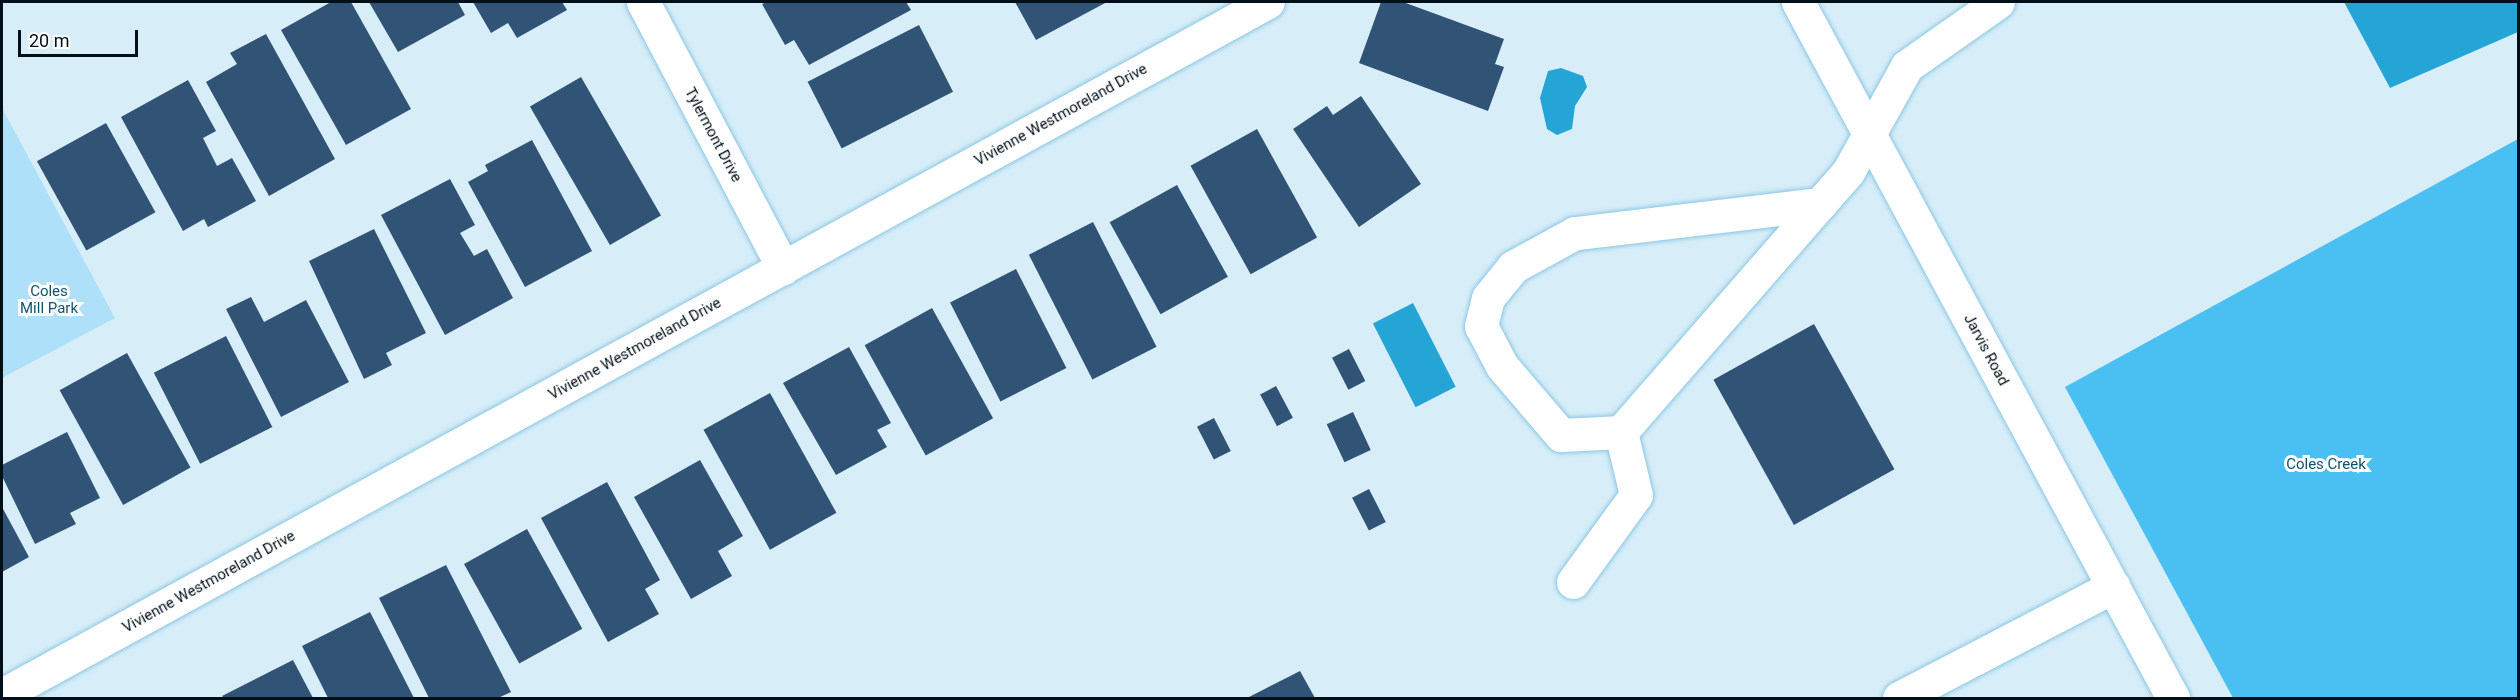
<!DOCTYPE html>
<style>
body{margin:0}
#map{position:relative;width:2520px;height:700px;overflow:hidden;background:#d7eef9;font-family:Roboto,sans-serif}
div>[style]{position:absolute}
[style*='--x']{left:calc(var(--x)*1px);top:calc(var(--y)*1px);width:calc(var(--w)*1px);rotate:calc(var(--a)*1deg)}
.green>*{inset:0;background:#afe0f9}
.forest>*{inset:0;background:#49c0f1}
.water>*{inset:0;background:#24a5d6;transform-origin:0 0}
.building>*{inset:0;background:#305376;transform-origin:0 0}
.roads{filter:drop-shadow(0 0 2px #8dc7e3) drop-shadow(0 0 2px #8dc7e3)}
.minor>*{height:33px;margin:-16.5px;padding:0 16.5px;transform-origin:16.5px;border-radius:16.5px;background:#fff}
span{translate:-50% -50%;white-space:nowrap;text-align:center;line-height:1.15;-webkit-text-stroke:6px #fff;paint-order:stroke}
.street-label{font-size:15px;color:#001019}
.park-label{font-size:15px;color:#11536d}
.frame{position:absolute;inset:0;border:3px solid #001019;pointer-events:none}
.scale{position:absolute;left:18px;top:30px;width:120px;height:27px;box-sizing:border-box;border:3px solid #001019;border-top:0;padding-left:8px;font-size:18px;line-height:21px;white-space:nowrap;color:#001019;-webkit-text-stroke:4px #fff;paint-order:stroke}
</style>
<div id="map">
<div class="green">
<i style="clip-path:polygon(2px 108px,115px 318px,2px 378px)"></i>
</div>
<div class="forest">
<i style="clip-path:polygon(2518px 139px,2518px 698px,2233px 698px,2065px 387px)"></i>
</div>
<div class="water">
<i style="clip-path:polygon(2344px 2px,2518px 2px,2518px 32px,2390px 88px)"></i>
<i style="clip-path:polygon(1561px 68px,1583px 76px,1587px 87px,1575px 106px,1572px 129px,1557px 135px,1547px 129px,1540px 98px,1548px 71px)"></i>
<i style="left:1413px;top:303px;width:94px;height:45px;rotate:63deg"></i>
</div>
<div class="building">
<i style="clip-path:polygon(331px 2px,351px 2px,411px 109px,346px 145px,281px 30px)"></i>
<i style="clip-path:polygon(369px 2px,458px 2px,465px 15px,398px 52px)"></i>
<i style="clip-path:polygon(473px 2px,562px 2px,567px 10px,517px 38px,508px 23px,491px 33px)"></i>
<i style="clip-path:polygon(767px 2px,906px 2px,911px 10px,809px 65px,794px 40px,785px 45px,762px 4px)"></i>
<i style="clip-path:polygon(1015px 2px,1107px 2px,1036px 40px)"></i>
<i style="clip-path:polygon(1381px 2px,1403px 2px,1504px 39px,1495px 64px,1504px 67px,1488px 111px,1359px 63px)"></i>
<i style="left:919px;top:25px;width:75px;height:125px;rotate:63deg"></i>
<i style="clip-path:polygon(266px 34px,335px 159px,269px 196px,206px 82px,237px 64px,230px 53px)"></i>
<i style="left:581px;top:77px;width:160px;height:59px;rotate:60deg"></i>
<i style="clip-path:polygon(188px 80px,216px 131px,203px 138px,217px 166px,232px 158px,256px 201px,208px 227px,204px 219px,183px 231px,121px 117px)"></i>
<i style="clip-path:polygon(1361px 96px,1421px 184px,1359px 227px,1293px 129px,1327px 106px,1333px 115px)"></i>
<i style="left:106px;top:123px;width:102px;height:79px;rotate:61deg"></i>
<i style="left:1257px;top:129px;width:124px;height:76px;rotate:61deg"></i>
<i style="clip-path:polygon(532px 140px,592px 251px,525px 287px,468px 182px,488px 171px,485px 165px)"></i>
<i style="clip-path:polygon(450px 179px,475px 225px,460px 233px,474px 256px,487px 249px,513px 298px,445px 335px,381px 215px)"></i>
<i style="left:1177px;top:185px;width:105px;height:77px;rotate:61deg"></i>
<i style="left:1093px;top:222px;width:140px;height:72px;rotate:63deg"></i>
<i style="clip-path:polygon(374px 229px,426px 333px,386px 353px,392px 365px,364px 379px,309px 261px)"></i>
<i style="left:1016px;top:269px;width:111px;height:74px;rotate:63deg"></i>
<i style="clip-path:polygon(251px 297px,264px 322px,306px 300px,349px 382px,281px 417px,226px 309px)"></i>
<i style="left:932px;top:308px;width:126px;height:77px;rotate:61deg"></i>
<i style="left:1814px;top:324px;width:166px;height:115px;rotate:61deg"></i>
<i style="left:226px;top:336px;width:102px;height:81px;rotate:63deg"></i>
<i style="clip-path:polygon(849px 347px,891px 423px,877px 430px,887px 447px,836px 475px,783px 383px)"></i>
<i style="left:1349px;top:349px;width:36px;height:19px;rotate:63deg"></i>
<i style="left:127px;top:353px;width:131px;height:77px;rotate:61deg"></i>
<i style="left:1276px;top:386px;width:36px;height:18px;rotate:62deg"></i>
<i style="left:770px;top:393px;width:137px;height:76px;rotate:61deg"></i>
<i style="left:1353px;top:412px;width:42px;height:29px;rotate:65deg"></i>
<i style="left:1214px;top:418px;width:37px;height:19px;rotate:63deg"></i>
<i style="clip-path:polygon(67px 432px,100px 498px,70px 513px,76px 524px,35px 544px,2px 476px,2px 465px)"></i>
<i style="clip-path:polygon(700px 460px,743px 536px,718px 551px,732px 576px,691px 599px,634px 497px)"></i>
<i style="clip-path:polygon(607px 482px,660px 580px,645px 589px,659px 614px,608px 642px,541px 518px)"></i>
<i style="left:1369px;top:489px;width:37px;height:19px;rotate:63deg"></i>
<i style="clip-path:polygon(2px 507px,29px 557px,2px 572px)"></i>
<i style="left:527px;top:529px;width:114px;height:72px;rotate:61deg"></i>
<i style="clip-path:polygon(446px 565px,511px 692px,498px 698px,429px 698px,379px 598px)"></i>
<i style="clip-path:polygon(370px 612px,414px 698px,328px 698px,302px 646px)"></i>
<i style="clip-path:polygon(293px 660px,313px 698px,224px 698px,222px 696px)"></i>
<i style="clip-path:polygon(1300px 671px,1315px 698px,1247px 698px)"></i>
</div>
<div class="roads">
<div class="minor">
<i style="--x:643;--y:2;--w:301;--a:62.2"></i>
<i style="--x:1798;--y:2;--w:791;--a:61.68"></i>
<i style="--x:1820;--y:204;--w:247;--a:173.2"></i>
<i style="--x:1575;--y:233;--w:71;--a:151.3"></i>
<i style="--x:1513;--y:267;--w:40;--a:129"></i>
<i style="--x:1488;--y:298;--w:29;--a:104"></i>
<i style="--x:1481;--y:326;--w:45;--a:62.3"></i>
<i style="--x:1502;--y:366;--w:91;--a:49.5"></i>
<i style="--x:1561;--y:435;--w:60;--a:-2.9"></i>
<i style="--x:1621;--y:432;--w:303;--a:-48.9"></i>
<i style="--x:1820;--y:204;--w:43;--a:-48.8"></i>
<i style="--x:1848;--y:172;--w:121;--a:-60.9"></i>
<i style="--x:1907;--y:66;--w:111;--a:-35.1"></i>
<i style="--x:1573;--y:582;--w:107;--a:-54.1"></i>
<i style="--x:1636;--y:495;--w:65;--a:-103.4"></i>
<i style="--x:2;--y:695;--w:1443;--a:-28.7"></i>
<i style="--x:1899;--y:698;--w:242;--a:-27.5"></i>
</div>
</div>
<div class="street-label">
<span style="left:1061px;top:115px;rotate:-29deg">Vivienne Westmoreland Drive</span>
<span style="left:713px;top:135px;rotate:62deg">Tylermont Drive</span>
<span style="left:635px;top:349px;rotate:-29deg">Vivienne Westmoreland Drive</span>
<span style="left:1986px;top:350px;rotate:62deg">Jarvis Road</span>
<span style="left:209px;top:582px;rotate:-29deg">Vivienne Westmoreland Drive</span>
</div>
<div class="park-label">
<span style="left:49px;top:300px">Coles<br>Mill Park</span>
<span style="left:2326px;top:465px">Coles Creek</span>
</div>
<div class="frame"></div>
<div class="scale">20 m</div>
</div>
